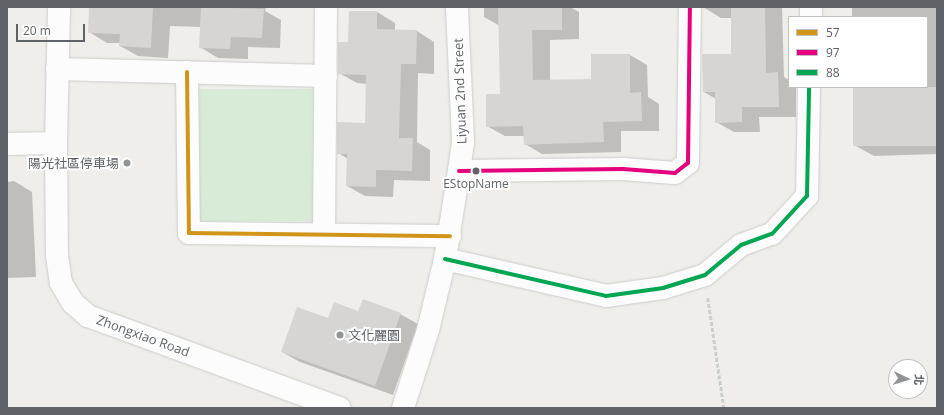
<!DOCTYPE html>
<meta charset="utf-8">
<style>
body{margin:0}
#map{position:relative;width:944px;height:415px;overflow:hidden;background:#efeeea;font-family:"Open Sans","Noto Sans TC",sans-serif}
div>[style]{position:absolute}
[style*='--x']{left:calc(var(--x)*1px);top:calc(var(--y)*1px);width:calc(var(--w)*1px);rotate:calc(var(--a)*1deg)}
.green>*{inset:0;background:#d8ebd6;transform-origin:0 0}
.shadow>*{inset:0;background:#0003}
.building>*{inset:0;background:#d6d5d3;transform-origin:0 0}
.path>*{height:2.5px;margin-top:-1.25px;transform-origin:0;background:repeating-linear-gradient(90deg,#cacfcc 0 4px,transparent 0 6px)}
.roads{filter:drop-shadow(0 0 1px #cbcccc) drop-shadow(0 0 1px #cbcccc)}
.street>*{height:22px;margin:-11px;padding:0 11px;transform-origin:11px;border-radius:11px;background:#fdfcfc}
.secondary>*{height:22px;margin:-11px;padding:0 11px;transform-origin:11px;border-radius:11px;background:#fdfcfc}
.bus-1>*{height:4px;margin:-2px;padding:0 2px;transform-origin:2px;border-radius:2px;background:#d1951a}
.bus-2>*{height:4px;margin:-2px;padding:0 2px;transform-origin:2px;border-radius:2px;background:#e5007d}
.bus-3>*{height:4px;margin:-2px;padding:0 2px;transform-origin:2px;border-radius:2px;background:#00a651}
.dots>*{width:11px;height:11px;translate:-50% -50%;box-sizing:border-box;border:2px solid #fff;border-radius:50%}
span{translate:-50% -50%;white-space:nowrap;text-align:center;line-height:1.15;-webkit-text-stroke:4px #fff;paint-order:stroke}
.bus-label{font-size:12px;color:#5f6368}
.street-label{font-size:13px;color:#5f6368}
.poi-label{font-size:13px;color:#5f6368}
.right{translate:-100% -50%;text-align:right}
.left{translate:0 -50%;text-align:left}
.frame{position:absolute;inset:0;border:8px solid #5f6368;pointer-events:none}
.legend{position:absolute;left:788px;top:16px;width:140px;height:72px;box-sizing:border-box;background:#fff;border:1px solid #bfc1c3;margin:0;padding:5px 7px;list-style:none;font-size:12px;color:#5f6368}
.legend li{display:flex;align-items:center;gap:8px;height:20px}
.legend b{width:20px;border:1px solid #bfc1c3}
.north{position:absolute;left:888px;top:359px;width:40px;height:40px;box-sizing:border-box;background:#fff;border:1px solid #bfc1c3;border-radius:50%;rotate:94deg;font-size:11px;font-weight:700;line-height:16px;text-align:center;color:#5f6368}
.north::after{content:'';display:block;margin:auto;width:14px;height:18px;background:#919496;clip-path:polygon(50% 0,100% 100%,50% 72%,0 100%)}
.scale{position:absolute;left:16px;top:24px;width:69px;height:18px;box-sizing:border-box;border:2px solid #5f6368;border-top:0;padding-left:5px;font-size:12px;line-height:14px;white-space:nowrap;color:#5f6368;-webkit-text-stroke:3px #fff;paint-order:stroke}
</style>
<div id="map">
<div class="green">
<i style="left:197px;top:89px;width:116px;height:132px"></i>
</div>
<div class="shadow">
<i style="clip-path:polygon(90px 7px,266px 7px,265px 11px,281px 20px,280px 48px,248px 47px,248px 59px,218px 58px,200px 47px,201px 27px,170px 26px,168px 58px,138px 56px,120px 46px,120px 43px,107px 43px,89px 32px)"></i>
<i style="clip-path:polygon(484px 7px,570px 7px,579px 12px,579px 39px,550px 40px,550px 81px,592px 80px,630px 55px,647px 65px,648px 97px,659px 104px,659px 131px,621px 131px,621px 152px,542px 154px,525px 144px,525px 136px,505px 136px,487px 126px,501px 95px,500px 26px,484px 17px)"></i>
<i style="clip-path:polygon(703px 7px,782px 7px,784px 77px,789px 80px,789px 87px,796px 87px,796px 117px,759px 117px,760px 132px,734px 132px,716px 122px,716px 99px,704px 92px,732px 55px,732px 18px,721px 18px)"></i>
<i style="clip-path:polygon(852px 7px,937px 7px,937px 154px,874px 156px,856px 146px,854px 87px,927px 87px,927px 17px,852px 17px)"></i>
<i style="clip-path:polygon(350px 12px,377px 12px,395px 23px,395px 31px,417px 31px,434px 42px,434px 74px,418px 73px,417px 142px,430px 150px,430px 181px,394px 180px,393px 197px,365px 196px,347px 186px,348px 159px,338px 153px,366px 124px,367px 84px,357px 83px,339px 73px,349px 43px)"></i>
<i style="clip-path:polygon(14px 181px,32px 192px,36px 277px,7px 278px,7px 182px)"></i>
<i style="clip-path:polygon(400px 314px,418px 324px,393px 395px,300px 362px,282px 352px,329px 319px)"></i>
</div>
<div class="building">
<i style="clip-path:polygon(89px 7px,153px 7px,151px 48px,119px 46px,120px 34px,88px 33px)"></i>
<i style="clip-path:polygon(201px 7px,264px 9px,262px 38px,231px 37px,230px 49px,199px 48px)"></i>
<i style="clip-path:polygon(498px 7px,562px 7px,562px 30px,532px 30px,533px 80px,591px 79px,591px 54px,630px 54px,630px 93px,641px 92px,642px 121px,603px 122px,604px 142px,548px 144px,524px 145px,523px 126px,486px 127px,486px 94px,500px 94px)"></i>
<i style="clip-path:polygon(731px 7px,765px 7px,766px 73px,778px 72px,779px 107px,742px 107px,742px 122px,715px 123px,715px 92px,703px 92px,702px 54px,731px 54px)"></i>
<i style="clip-path:polygon(349px 11px,377px 11px,377px 29px,417px 30px,416px 64px,401px 64px,399px 138px,413px 138px,412px 171px,376px 170px,376px 187px,346px 186px,347px 154px,337px 154px,337px 122px,365px 123px,366px 75px,338px 74px,338px 42px,348px 42px)"></i>
<i style="left:853px;top:87px;width:84px;height:59px"></i>
<i style="clip-path:polygon(363px 299px,401px 313px,375px 386px,281px 352px,297px 307px,328px 318px,334px 302px,358px 311px)"></i>
</div>
<div class="path">
<i style="--x:708;--y:298;--w:111;--a:81.7"></i>
</div>
<div class="roads">
<div class="street">
<i style="--x:811;--y:17;--w:10;--a:-90"></i>
<i style="--x:57;--y:69;--w:269;--a:1.5"></i>
<i style="--x:187;--y:72;--w:161;--a:89.3"></i>
<i style="--x:189;--y:233;--w:261;--a:0.7"></i>
<i style="--x:56;--y:143;--w:112;--a:89.5"></i>
<i style="--x:57;--y:255;--w:28;--a:82"></i>
<i style="--x:61;--y:283;--w:23;--a:59"></i>
<i style="--x:73;--y:303;--w:20;--a:41"></i>
<i style="--x:88;--y:316;--w:268;--a:20.1"></i>
<i style="--x:459;--y:171;--w:164;--a:-0.7"></i>
<i style="--x:623;--y:169;--w:52;--a:4.4"></i>
<i style="--x:675;--y:173;--w:16;--a:-38"></i>
<i style="--x:688;--y:163;--w:156;--a:-89.3"></i>
<i style="--x:324;--y:233;--w:226;--a:-89.5"></i>
<i style="--x:445;--y:259;--w:165;--a:12.9"></i>
<i style="--x:606;--y:296;--w:58;--a:-8"></i>
<i style="--x:663;--y:288;--w:44;--a:-17.2"></i>
<i style="--x:705;--y:275;--w:47;--a:-39.8"></i>
<i style="--x:741;--y:245;--w:33;--a:-20"></i>
<i style="--x:772;--y:234;--w:52;--a:-47.4"></i>
<i style="--x:807;--y:196;--w:109;--a:-88.9"></i>
<i style="--x:403;--y:408;--w:82;--a:-72.2"></i>
<i style="--x:428;--y:330;--w:73;--a:-76.5"></i>
<i style="--x:445;--y:259;--w:89;--a:-81"></i>
<i style="--x:459;--y:171;--w:30;--a:-82"></i>
<i style="--x:463;--y:141;--w:134;--a:-92.6"></i>
</div>
<div class="secondary">
<i style="--x:7;--y:144;--w:49;--a:-1.2"></i>
<i style="--x:56;--y:143;--w:136;--a:-88.7"></i>
</div>
</div>
<div class="bus-1">
<i style="--x:187;--y:72;--w:161;--a:89.3"></i>
<i style="--x:189;--y:233;--w:261;--a:0.7"></i>
</div>
<div class="bus-2">
<i style="--x:459;--y:171;--w:164;--a:-0.7"></i>
<i style="--x:623;--y:169;--w:52;--a:4.4"></i>
<i style="--x:675;--y:173;--w:16;--a:-38"></i>
<i style="--x:688;--y:163;--w:156;--a:-89.3"></i>
</div>
<div class="bus-3">
<i style="--x:445;--y:259;--w:165;--a:12.9"></i>
<i style="--x:606;--y:296;--w:58;--a:-8"></i>
<i style="--x:663;--y:288;--w:44;--a:-17.2"></i>
<i style="--x:705;--y:275;--w:47;--a:-39.8"></i>
<i style="--x:741;--y:245;--w:33;--a:-20"></i>
<i style="--x:772;--y:234;--w:52;--a:-47.4"></i>
<i style="--x:807;--y:196;--w:109;--a:-88.9"></i>
</div>
<div class="dots">
<i style="left:127px;top:163px;background:#919496"></i>
<i style="left:476px;top:171px;background:#5f6368"></i>
<i style="left:340px;top:335px;background:#919496"></i>
</div>
<div class="bus-label">
<span style="left:476px;top:184px">EStopName</span>
</div>
<div class="street-label">
<span style="left:460px;top:91px;rotate:-92deg">Liyuan 2nd Street</span>
<span style="left:143px;top:336px;rotate:20deg">Zhongxiao Road</span>
</div>
<div class="poi-label">
<span class="right" style="left:119px;top:163px">陽光社區停車場</span>
<span class="left" style="left:348px;top:335px">文化麗園</span>
</div>
<div class="frame"></div>
<ul class="legend">
<li><b style="height:5px;background:#d1951a"></b>57</li>
<li><b style="height:5px;background:#e5007d"></b>97</li>
<li><b style="height:5px;background:#00a651"></b>88</li>
</ul>
<div class="north">北</div>
<div class="scale">20 m</div>
</div>
